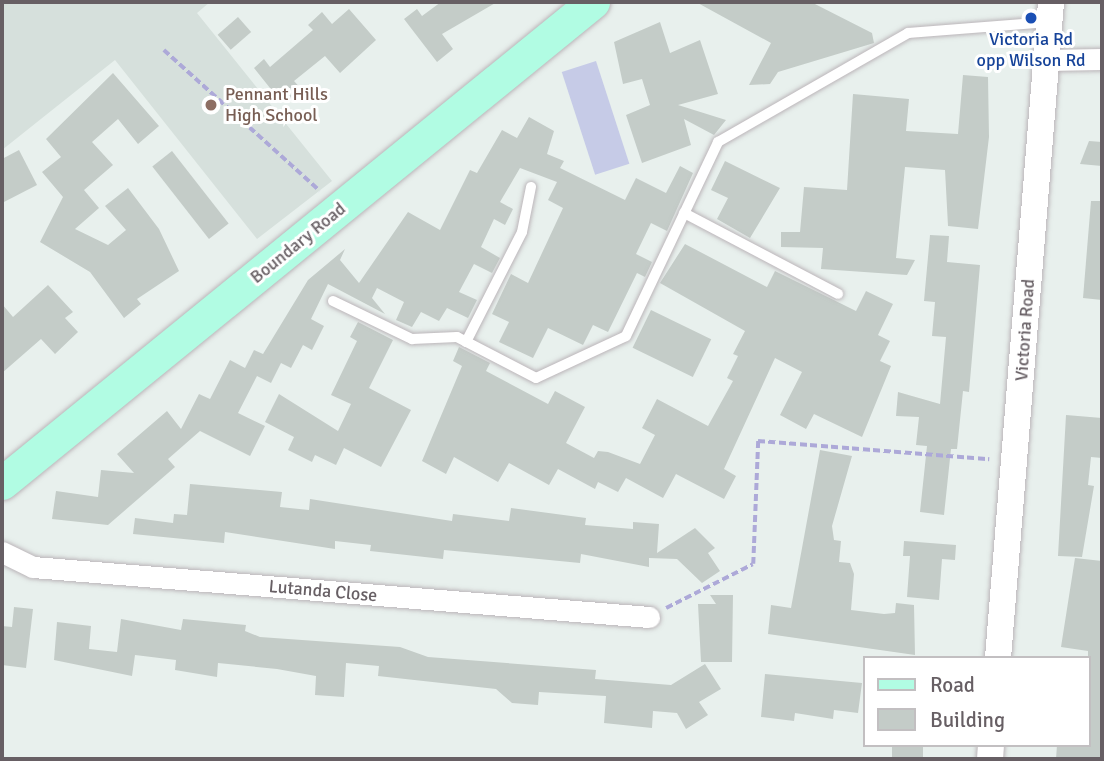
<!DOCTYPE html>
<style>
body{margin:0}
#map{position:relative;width:1104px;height:761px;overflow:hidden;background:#e8f0ed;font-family:Signika,sans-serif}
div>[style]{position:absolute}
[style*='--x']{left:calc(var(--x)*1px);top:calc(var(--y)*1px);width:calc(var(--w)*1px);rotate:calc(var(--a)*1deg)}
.education>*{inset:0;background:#d6e0dc}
.green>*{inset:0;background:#c6cbe7;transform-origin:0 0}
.building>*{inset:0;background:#c4ccc8;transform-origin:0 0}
.path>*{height:3.5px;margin-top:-1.75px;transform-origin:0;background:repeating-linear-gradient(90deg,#ada9d8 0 7px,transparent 0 10.5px)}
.roads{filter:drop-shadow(0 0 2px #bbb5b9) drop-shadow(0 0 2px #bbb5b9)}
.service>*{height:10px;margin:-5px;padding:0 5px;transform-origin:5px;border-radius:5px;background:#fff}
.minor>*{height:21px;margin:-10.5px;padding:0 10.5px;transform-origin:10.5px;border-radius:10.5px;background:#fff}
.tertiary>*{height:26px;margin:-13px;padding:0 13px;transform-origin:13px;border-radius:13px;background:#fff}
.primary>*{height:33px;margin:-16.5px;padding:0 16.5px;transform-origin:16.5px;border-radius:16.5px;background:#b1fce3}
.dots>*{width:19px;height:19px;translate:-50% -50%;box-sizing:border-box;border:4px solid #fff;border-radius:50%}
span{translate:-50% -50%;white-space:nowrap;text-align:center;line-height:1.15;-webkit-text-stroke:6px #fff;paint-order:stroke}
.transit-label{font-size:18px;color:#164399}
.education-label{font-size:18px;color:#785e54}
.left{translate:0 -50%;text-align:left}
.street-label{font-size:18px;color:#675f64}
.frame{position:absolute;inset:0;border:4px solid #675f64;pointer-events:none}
.legend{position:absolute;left:863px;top:656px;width:228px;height:91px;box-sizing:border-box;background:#fff;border:2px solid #c2bfc1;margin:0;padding:9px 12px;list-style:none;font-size:21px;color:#675f64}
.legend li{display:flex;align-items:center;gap:14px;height:35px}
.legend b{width:35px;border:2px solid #c2bfc1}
</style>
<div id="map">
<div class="education">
<i style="clip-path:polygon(2px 2px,210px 2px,197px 13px,332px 181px,257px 239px,115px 60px,2px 150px)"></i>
</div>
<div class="green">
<i style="left:596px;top:61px;width:108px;height:36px;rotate:72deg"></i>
</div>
<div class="building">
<i style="clip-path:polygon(441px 2px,497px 2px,442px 34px,453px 49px,437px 62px,404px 19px,417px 9px,422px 16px)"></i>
<i style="clip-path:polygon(696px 2px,811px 2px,872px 33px,874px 43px,778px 72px,770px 84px,749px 85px,771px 43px)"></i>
<i style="clip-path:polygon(349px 9px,376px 40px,340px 73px,325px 56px,294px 81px,304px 92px,293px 101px,274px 93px,254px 68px,264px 59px,270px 67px,313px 30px,308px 25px,322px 12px,332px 24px)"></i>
<i style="left:238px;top:17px;width:20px;height:27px;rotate:49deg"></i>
<i style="clip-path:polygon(660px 22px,670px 53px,700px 40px,718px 94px,678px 105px,726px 120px,714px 135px,684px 119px,691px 145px,642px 163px,626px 115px,650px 105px,642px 79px,623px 84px,614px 42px)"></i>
<i style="clip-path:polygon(113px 73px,159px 126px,138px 144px,118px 119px,92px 142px,113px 165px,84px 190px,99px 208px,75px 229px,108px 245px,126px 230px,105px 206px,128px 188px,159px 229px,179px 271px,137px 299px,141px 304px,124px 318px,90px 272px,40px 242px,63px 197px,42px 172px,61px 157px,46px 139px)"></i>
<i style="clip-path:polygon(963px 75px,988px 77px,989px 137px,978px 229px,948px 226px,945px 170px,905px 167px,896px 258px,915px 260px,907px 275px,821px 269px,823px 248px,781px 247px,781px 232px,800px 232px,804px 187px,847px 190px,853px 94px,909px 99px,906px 131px,958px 134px)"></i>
<i style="clip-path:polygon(529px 117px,554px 131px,547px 154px,564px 161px,560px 168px,625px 200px,636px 178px,666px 193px,680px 166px,693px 173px,667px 231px,651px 223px,636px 254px,652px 262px,645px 277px,637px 273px,608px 332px,593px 325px,583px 345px,548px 328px,533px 358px,499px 342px,509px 322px,492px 314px,511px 274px,528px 283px,563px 208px,548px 200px,557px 182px,520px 168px,500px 202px,513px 209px,505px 225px,494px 219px,481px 247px,500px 258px,492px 273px,474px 264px,459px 292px,477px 300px,468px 318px,447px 308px,439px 321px,421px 312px,412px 327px,396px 320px,404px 302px,377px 288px,372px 298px,385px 314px,328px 284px,311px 319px,324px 326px,312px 350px,303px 345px,291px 368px,281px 363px,271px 383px,257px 376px,238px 413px,265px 426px,250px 456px,200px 431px,168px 459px,175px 467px,108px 525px,52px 519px,56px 491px,98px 497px,101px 470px,134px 473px,117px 454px,167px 411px,181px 429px,199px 394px,210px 399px,230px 360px,245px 368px,254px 350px,263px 354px,308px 280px,345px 249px,340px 260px,359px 283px,408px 212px,440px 230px,470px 170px,477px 173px,502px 130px,517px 138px)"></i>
<i style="clip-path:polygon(1089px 141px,1102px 142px,1102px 166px,1080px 164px)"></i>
<i style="clip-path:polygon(19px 150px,37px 185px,2px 203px,2px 159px)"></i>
<i style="left:172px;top:151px;width:92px;height:25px;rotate:52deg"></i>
<i style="clip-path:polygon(725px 161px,780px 188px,750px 238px,717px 219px,728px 198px,711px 190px)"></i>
<i style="clip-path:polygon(1091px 201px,1102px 201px,1102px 300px,1083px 298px)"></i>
<i style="clip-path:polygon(930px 235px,949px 236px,947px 262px,980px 265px,969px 392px,963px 391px,957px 449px,951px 449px,944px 515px,920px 512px,927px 446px,916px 445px,919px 417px,896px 416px,898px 392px,940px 404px,946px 337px,932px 336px,935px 302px,924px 301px)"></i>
<i style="clip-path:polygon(685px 244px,767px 287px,775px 271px,856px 311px,866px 291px,893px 304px,878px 335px,890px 341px,880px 361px,891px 366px,862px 437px,814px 414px,806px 429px,780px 415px,802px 372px,775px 358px,724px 469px,736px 476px,724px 499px,676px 474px,663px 498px,626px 478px,618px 492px,598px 482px,595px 489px,558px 469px,549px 485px,509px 463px,498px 482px,454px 457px,446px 474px,422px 461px,462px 366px,453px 361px,459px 347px,490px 363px,486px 371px,548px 404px,555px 391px,585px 407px,566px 443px,594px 458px,598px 451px,608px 452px,640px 464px,655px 435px,642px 428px,657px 399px,708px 426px,733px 381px,727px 378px,738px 356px,733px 354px,745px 331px,660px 283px)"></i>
<i style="clip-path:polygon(48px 285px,73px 312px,65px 318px,78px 332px,55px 354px,41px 339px,2px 373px,2px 304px,13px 317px)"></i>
<i style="left:651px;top:310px;width:67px;height:42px;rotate:26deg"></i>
<i style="clip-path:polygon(358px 322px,393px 340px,369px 388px,411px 410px,381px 467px,344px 448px,336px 465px,315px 455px,312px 462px,288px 450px,294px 437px,265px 422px,279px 394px,338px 431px,351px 404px,331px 395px,357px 341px,350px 337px)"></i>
<i style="clip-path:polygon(1066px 415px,1102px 418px,1102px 458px,1091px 457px,1088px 485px,1094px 486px,1082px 557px,1058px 556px)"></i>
<i style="clip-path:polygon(820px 450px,852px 456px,832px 526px,834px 540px,841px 541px,839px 562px,850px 563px,854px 574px,851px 610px,884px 614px,895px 613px,896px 603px,914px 605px,915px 655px,768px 634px,771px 605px,791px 608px)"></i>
<i style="clip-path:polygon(190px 484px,282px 492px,280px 507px,309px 510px,310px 499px,452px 521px,453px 514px,509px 521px,511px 508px,586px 518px,585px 525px,633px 529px,633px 522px,659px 524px,657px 553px,695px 528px,715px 548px,708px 553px,720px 571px,702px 583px,677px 559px,649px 558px,649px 567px,581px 554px,580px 563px,444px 550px,443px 559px,370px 551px,371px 545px,335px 541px,335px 549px,225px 532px,224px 543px,133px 534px,135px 518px,173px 523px,174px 514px,187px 515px)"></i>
<i style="clip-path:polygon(904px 541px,956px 545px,955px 560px,942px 559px,939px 600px,907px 597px,910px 556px,903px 556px)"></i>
<i style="clip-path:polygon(1075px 558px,1102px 561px,1102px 759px,1056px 759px,1057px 745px,1088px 745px,1088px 651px,1061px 647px)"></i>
<i style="clip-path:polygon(710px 595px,733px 595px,732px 662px,701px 662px,698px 604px,716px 604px)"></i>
<i style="clip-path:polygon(14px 607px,33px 609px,26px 668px,2px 665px,2px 626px,12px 627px)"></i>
<i style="clip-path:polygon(121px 619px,181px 630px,183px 619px,246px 625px,245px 631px,260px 637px,400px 647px,428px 657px,596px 670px,595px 679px,671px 685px,705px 664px,721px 689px,699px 702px,708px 715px,686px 729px,677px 713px,653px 711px,652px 728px,604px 723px,606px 696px,539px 692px,538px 705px,512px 703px,496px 689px,378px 676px,379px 666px,346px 663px,344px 697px,315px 695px,316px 676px,277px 669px,218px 663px,217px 677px,175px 670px,176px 660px,135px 655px,132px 676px,54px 660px,57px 622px,91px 626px,89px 649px,117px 652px)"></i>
<i style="clip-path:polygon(765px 674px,862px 683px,858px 713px,834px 710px,833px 719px,795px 713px,794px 721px,761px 717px)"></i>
<i style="left:892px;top:745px;width:31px;height:14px"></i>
</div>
<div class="path">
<i style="--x:164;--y:50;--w:210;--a:42.1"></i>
<i style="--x:666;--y:608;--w:97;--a:-26.8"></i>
<i style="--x:753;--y:564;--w:123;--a:-87.7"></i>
<i style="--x:758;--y:441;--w:232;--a:4.5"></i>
</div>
<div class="roads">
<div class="service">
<i style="--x:684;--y:213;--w:174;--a:27.7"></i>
<i style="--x:333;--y:301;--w:88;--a:25.7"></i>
<i style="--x:412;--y:339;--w:45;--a:-2.5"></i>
<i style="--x:457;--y:337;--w:89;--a:27.4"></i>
<i style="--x:536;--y:378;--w:99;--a:-25"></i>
<i style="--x:626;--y:336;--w:215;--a:-64.6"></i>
<i style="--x:718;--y:142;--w:219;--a:-29.8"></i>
<i style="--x:908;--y:33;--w:141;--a:-4.5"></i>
<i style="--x:466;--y:342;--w:123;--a:-63"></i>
<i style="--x:522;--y:232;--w:46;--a:-78.7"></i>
</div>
<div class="minor">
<i style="--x:1046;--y:60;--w:56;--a:-1"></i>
<i style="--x:2;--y:552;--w:34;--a:26"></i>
<i style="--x:33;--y:567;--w:618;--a:4.64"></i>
</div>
<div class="tertiary">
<i style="--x:998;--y:658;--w:658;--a:-85.38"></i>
<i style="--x:990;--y:759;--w:14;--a:-86"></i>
</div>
<div class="primary">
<i style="--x:2;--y:483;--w:762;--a:-39.14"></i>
</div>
</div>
<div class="dots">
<i style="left:1031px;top:18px;background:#1a4fb4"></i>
<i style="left:211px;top:105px;background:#8d6e63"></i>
</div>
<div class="transit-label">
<span style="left:1031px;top:50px">Victoria Rd<br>opp Wilson Rd</span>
</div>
<div class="education-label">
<span class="left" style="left:225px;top:105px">Pennant Hills<br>High School</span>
</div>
<div class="street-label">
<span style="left:298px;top:243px;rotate:-39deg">Boundary Road</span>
<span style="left:1025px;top:330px;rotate:-86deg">Victoria Road</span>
<span style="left:323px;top:591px;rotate:5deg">Lutanda Close</span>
</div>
<div class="frame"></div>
<ul class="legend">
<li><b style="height:9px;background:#b1fce3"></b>Road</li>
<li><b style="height:19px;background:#c4ccc8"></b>Building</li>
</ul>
</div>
